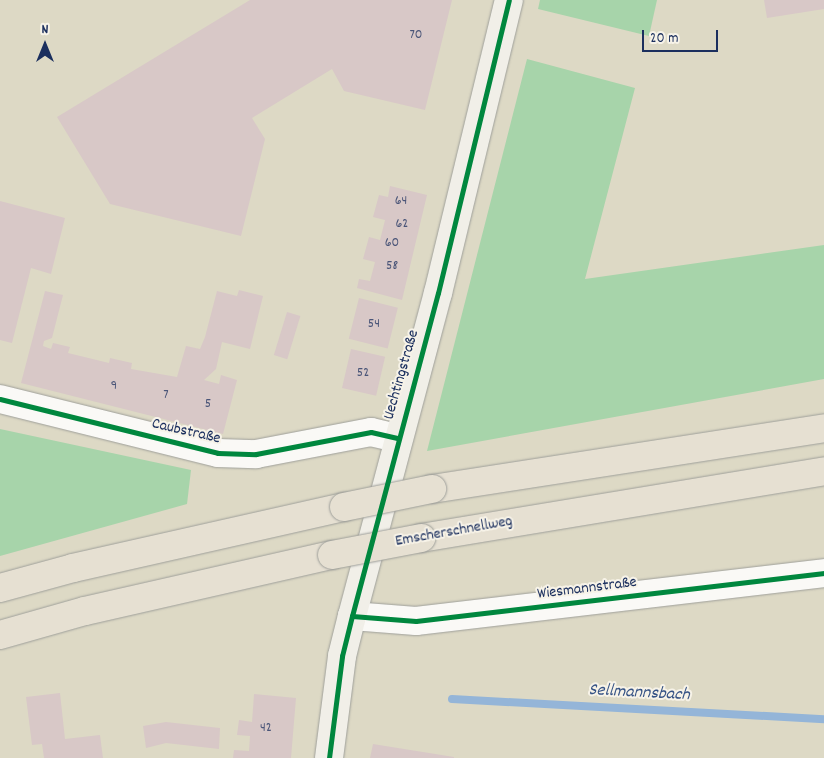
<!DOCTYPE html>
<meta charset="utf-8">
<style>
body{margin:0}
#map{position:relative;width:824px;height:758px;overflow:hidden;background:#ddd9c5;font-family:Dekko,sans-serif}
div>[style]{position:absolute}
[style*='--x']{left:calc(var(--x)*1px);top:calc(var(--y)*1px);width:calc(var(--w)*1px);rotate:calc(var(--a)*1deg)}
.green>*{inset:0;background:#a7d4aa}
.stream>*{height:8px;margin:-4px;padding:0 4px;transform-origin:4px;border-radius:4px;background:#94b5d8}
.building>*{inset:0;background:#d8c8c7;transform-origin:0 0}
.roads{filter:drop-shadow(0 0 1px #9e9f9a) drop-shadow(0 0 1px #9e9f9a)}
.street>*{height:28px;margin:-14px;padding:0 14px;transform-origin:14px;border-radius:14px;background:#faf9f6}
.secondary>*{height:28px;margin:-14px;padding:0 14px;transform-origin:14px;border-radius:14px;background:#f1efe8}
.highway>*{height:28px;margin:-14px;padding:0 14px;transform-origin:14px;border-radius:14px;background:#e6e0d2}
.bridges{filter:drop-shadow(0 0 1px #9e9f9a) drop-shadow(0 0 1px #9e9f9a)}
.highway-bridge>*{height:28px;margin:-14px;padding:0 14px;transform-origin:14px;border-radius:14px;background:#e6e0d2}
.cycleway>*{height:5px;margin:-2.5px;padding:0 2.5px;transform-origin:2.5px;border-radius:2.5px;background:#00873e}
span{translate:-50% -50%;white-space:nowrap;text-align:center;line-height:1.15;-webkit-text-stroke:4px #f7f3e8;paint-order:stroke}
.number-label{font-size:14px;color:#4a5578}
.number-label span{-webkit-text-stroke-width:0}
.street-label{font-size:16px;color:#1b2f5e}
.water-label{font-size:18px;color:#365385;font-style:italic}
.north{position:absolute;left:20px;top:20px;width:50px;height:50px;-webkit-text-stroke:4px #f7f3e8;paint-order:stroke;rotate:0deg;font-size:14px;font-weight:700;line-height:20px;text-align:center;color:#1b2f5e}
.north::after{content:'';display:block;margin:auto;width:18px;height:22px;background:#1b2f5e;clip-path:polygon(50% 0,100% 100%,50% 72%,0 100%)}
.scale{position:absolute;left:642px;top:30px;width:76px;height:22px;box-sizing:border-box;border:2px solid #1b2f5e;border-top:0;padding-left:6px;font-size:15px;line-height:18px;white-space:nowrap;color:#1b2f5e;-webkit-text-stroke:4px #f7f3e8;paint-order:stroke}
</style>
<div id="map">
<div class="green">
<i style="clip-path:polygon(540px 0,657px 0,649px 36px,538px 9px)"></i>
<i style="clip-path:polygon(527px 59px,635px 88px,585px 279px,824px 245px,824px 379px,427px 451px)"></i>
<i style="clip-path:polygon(0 429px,191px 470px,187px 504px,0 556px)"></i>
</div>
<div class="stream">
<i style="--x:452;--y:699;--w:373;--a:3.1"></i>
</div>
<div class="building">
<i style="clip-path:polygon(250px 0,452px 0,425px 110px,344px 91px,332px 69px,252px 118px,265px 139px,241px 236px,110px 204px,57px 117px)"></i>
<i style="clip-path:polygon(764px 0,824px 0,824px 9px,767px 18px)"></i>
<i style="clip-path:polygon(390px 186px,427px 195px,402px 300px,357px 288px,359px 279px,370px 281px,375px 262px,363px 259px,369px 237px,380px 240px,385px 220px,373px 217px,379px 195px,388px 197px)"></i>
<i style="clip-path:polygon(0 201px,65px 218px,51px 274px,31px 268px,12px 343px,0 340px)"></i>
<i style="clip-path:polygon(239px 290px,263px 296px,250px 349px,222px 342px,216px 369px,204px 380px,219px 384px,221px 375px,237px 380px,223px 434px,21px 383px,45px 291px,63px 295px,52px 338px,44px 341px,43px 346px,51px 349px,53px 343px,70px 347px,68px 353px,109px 363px,110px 358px,132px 363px,131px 369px,177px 377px,186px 346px,200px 349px,205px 337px,217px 291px,237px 296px)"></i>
<i style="left:359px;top:298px;width:40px;height:42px;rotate:14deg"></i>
<i style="left:287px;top:312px;width:14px;height:45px;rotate:17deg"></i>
<i style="left:351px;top:349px;width:35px;height:40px;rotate:13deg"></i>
<i style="clip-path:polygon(60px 693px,65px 739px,100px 735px,103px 758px,44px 758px,42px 744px,32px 745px,26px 697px)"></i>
<i style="clip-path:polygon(254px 694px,296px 698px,291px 758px,233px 758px,234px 750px,249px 751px,250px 736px,237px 735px,239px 720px,252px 722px)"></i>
<i style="clip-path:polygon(166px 722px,220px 728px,219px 749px,166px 743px,146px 748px,143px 726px)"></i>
<i style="clip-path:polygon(373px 744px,454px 757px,454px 758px,370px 758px)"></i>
</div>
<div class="roads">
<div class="street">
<i style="--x:0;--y:399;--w:225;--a:13.9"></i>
<i style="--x:218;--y:453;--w:38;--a:2"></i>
<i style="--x:256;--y:454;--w:117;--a:-10.8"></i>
<i style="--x:371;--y:432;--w:28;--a:13"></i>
<i style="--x:352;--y:616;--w:64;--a:4.5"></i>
<i style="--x:416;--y:621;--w:411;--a:-6.7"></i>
</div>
<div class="secondary">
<i style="--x:329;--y:758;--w:103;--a:-82.7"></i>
<i style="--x:342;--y:656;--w:41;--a:-76"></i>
<i style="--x:352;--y:616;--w:334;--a:-75.1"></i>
<i style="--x:438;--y:293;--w:301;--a:-76.4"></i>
</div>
<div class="highway">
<i style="--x:432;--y:489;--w:397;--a:-8.8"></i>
<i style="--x:421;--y:538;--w:409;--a:-9.4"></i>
<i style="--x:0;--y:588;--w:76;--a:-15.3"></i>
<i style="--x:73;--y:568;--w:278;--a:-12.7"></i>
<i style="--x:0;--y:635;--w:88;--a:-15.8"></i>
<i style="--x:85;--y:611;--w:253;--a:-12.8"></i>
</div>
</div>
<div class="bridges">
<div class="highway-bridge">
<i style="--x:344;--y:507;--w:90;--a:-11.6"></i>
<i style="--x:332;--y:555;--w:91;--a:-10.8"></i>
</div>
</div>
<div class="cycleway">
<i style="--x:0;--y:399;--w:225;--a:13.9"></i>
<i style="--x:218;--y:453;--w:38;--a:2"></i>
<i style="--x:256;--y:454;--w:117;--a:-10.8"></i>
<i style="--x:371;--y:432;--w:28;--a:13"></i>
<i style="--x:352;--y:616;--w:64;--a:4.5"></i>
<i style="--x:416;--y:621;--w:411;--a:-6.7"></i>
<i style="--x:329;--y:758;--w:103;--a:-82.7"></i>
<i style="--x:342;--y:656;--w:41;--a:-76"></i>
<i style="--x:352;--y:616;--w:334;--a:-75.1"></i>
<i style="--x:438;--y:293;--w:301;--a:-76.4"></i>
</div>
<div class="number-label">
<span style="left:416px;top:35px">70</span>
<span style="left:401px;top:201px">64</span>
<span style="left:402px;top:224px">62</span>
<span style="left:392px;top:243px">60</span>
<span style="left:392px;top:266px">58</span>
<span style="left:374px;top:324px">54</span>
<span style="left:363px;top:373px">52</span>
<span style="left:114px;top:386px">9</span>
<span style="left:166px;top:395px">7</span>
<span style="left:208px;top:404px">5</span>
<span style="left:266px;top:728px">42</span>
</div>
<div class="street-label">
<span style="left:402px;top:375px;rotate:-74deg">Uechtingstraße</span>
<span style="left:186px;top:432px;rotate:13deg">Caubstraße</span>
<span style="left:454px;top:532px;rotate:-10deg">Emscherschnellweg</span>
<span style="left:587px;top:589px;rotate:-7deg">Wiesmannstraße</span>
</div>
<div class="water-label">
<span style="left:639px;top:694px;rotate:3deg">Sellmannsbach</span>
</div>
<div class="north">N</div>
<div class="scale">20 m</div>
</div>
